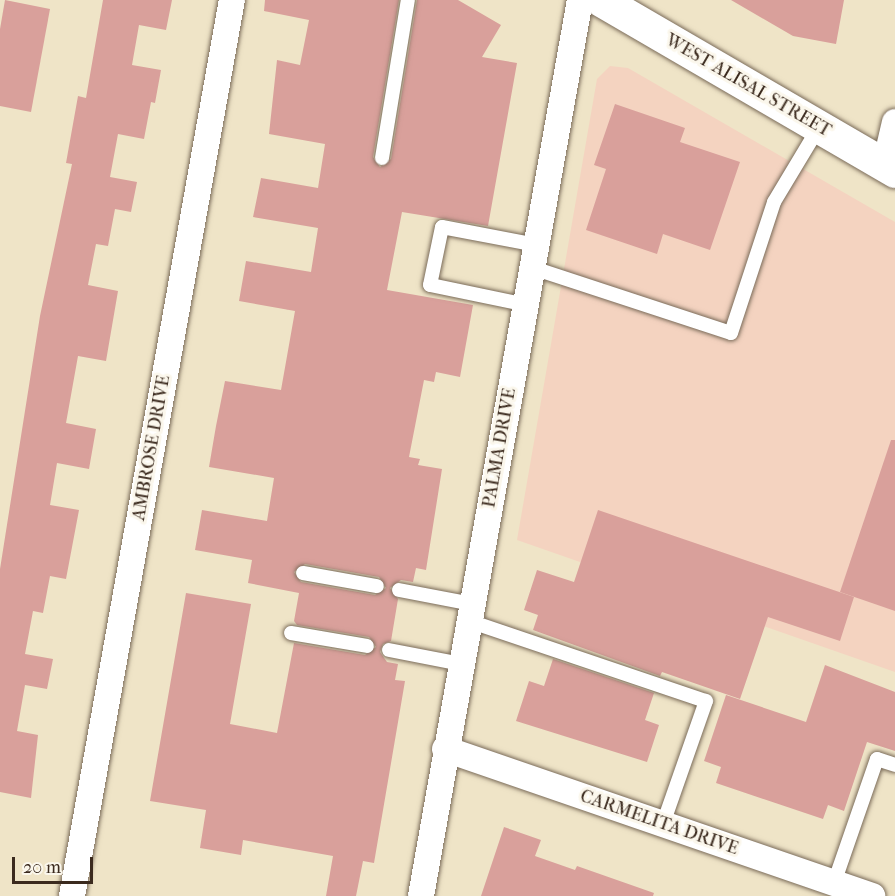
<!DOCTYPE html>
<style>
body{margin:0}
#map{position:relative;width:895px;height:896px;overflow:hidden;background:#efe4c7;font-family:"IM FELL French Canon",serif}
div>[style]{position:absolute}
[style*='--x']{left:calc(var(--x)*1px);top:calc(var(--y)*1px);width:calc(var(--w)*1px);rotate:calc(var(--a)*1deg)}
.built>*{inset:0;background:#f4d3c0}
.building>*{inset:0;background:#d9a09b}
.roads{filter:drop-shadow(0 0 2px #7a6b59) drop-shadow(0 0 2px #7a6b59)}
.service>*{height:14px;margin:-7px;padding:0 7px;transform-origin:7px;border-radius:7px;background:#fff}
.minor>*{height:26px;margin:-13px;padding:0 13px;transform-origin:13px;border-radius:13px;background:#fff}
.secondary>*{height:33px;margin:-16.5px;padding:0 16.5px;transform-origin:16.5px;border-radius:16.5px;background:#fff}
span{translate:-50% -50%;white-space:nowrap;text-align:center;line-height:1.15;-webkit-text-stroke:6px #fbf7ec;paint-order:stroke}
.street-label{font-size:18px;color:#3b2a1e}
.scale{position:absolute;left:12px;top:857px;width:81px;height:27px;box-sizing:border-box;border:3px solid #3b2a1e;border-top:0;padding-left:8px;font-size:18px;line-height:21px;white-space:nowrap;color:#3b2a1e;-webkit-text-stroke:4px #fbf7ec;paint-order:stroke}
</style>
<div id="map">
<div class="built">
<i style="clip-path:polygon(610px 66px,628px 68px,895px 222px,895px 672px,517px 540px,597px 79px)"></i>
</div>
<div class="building">
<i style="clip-path:polygon(5px 0,50px 9px,31px 112px,0 106px,0 29px)"></i>
<i style="clip-path:polygon(103px 0,172px 0,166px 30px,139px 25px,132px 65px,161px 70px,155px 103px,151px 102px,144px 139px,118px 134px,110px 177px,137px 182px,131px 212px,115px 209px,108px 246px,96px 244px,88px 285px,118px 291px,106px 361px,78px 356px,66px 423px,96px 429px,89px 469px,57px 463px,50px 505px,79px 510px,66px 579px,50px 576px,43px 613px,33px 611px,25px 654px,53px 659px,47px 689px,25px 685px,17px 731px,38px 735px,31px 798px,0 792px,0 569px,40px 316px,72px 164px,66px 163px,78px 96px,86px 98px)"></i>
<i style="clip-path:polygon(evenodd,265px 0,399px 0,373px 157px,380px 167px,391px 159px,417px 0,458px 0,501px 25px,482px 57px,517px 63px,488px 226px,402px 212px,387px 290px,473px 305px,460px 377px,436px 372px,434px 382px,424px 380px,409px 457px,420px 459px,418px 465px,442px 469px,426px 570px,416px 568px,413px 582px,401px 580px,390px 588px,398px 599px,391px 641px,383px 644px,380px 652px,387px 662px,398px 664px,395px 680px,405px 681px,374px 863px,363px 861px,356px 896px,326px 896px,333px 856px,243px 840px,241px 855px,200px 848px,206px 810px,150px 801px,186px 593px,251px 604px,230px 724px,277px 733px,294px 643px,365px 655px,376px 647px,369px 637px,297px 625px,294px 621px,299px 593px,248px 583px,252px 560px,195px 550px,202px 510px,267px 521px,274px 478px,209px 467px,216px 426px,225px 381px,281px 390px,295px 311px,239px 301px,246px 261px,311px 272px,318px 228px,253px 217px,261px 178px,318px 188px,325px 144px,269px 134px,277px 60px,300px 65px,309px 20px,264px 11px,265px 0,305px 564px,379px 577px,386px 588px,375px 595px,301px 582px,294px 572px,305px 564px)"></i>
<i style="clip-path:polygon(731px 0,844px 0,836px 44px,793px 36px)"></i>
<i style="clip-path:polygon(615px 104px,685px 128px,680px 142px,740px 162px,710px 250px,663px 234px,657px 254px,586px 230px,606px 169px,594px 165px)"></i>
<i style="clip-path:polygon(891px 440px,895px 440px,895px 611px,840px 592px)"></i>
<i style="clip-path:polygon(598px 510px,854px 597px,840px 641px,768px 617px,740px 699px,662px 672px,660px 676px,533px 630px,538px 615px,524px 610px,537px 570px,574px 582px)"></i>
<i style="clip-path:polygon(553px 659px,654px 693px,645px 720px,659px 725px,647px 762px,516px 721px,529px 681px,544px 686px)"></i>
<i style="clip-path:polygon(825px 665px,895px 692px,895px 751px,867px 742px,844px 811px,828px 805px,823px 819px,716px 783px,721px 767px,704px 761px,726px 695px,806px 722px)"></i>
<i style="clip-path:polygon(504px 827px,541px 840px,535px 856px,575px 870px,577px 866px,654px 893px,653px 896px,481px 896px)"></i>
</div>
<div class="roads">
<div class="service">
<i style="--x:382;--y:158;--w:160;--a:-80.7"></i>
<i style="--x:533;--y:268;--w:208;--a:18.2"></i>
<i style="--x:731;--y:333;--w:138;--a:-71.8"></i>
<i style="--x:774;--y:202;--w:87;--a:-59"></i>
<i style="--x:527;--y:305;--w:99;--a:-168.3"></i>
<i style="--x:430;--y:285;--w:59;--a:-78.3"></i>
<i style="--x:442;--y:227;--w:97;--a:10.7"></i>
<i style="--x:303;--y:573;--w:75;--a:10"></i>
<i style="--x:399;--y:590;--w:74;--a:10.9"></i>
<i style="--x:469;--y:621;--w:250;--a:18.7"></i>
<i style="--x:706;--y:701;--w:130;--a:109.3"></i>
<i style="--x:291;--y:633;--w:77;--a:9.7"></i>
<i style="--x:389;--y:650;--w:73;--a:11"></i>
<i style="--x:834;--y:883;--w:131;--a:-70.9"></i>
<i style="--x:877;--y:759;--w:19;--a:18"></i>
</div>
<div class="minor">
<i style="--x:885;--y:165;--w:44;--a:-76.9"></i>
<i style="--x:445;--y:749;--w:452;--a:19"></i>
<i style="--x:72;--y:896;--w:910;--a:-79.88"></i>
<i style="--x:421;--y:896;--w:910;--a:-79.94"></i>
</div>
<div class="secondary">
<i style="--x:601;--y:0;--w:340;--a:30.2"></i>
</div>
</div>
<div class="street-label">
<span style="left:748px;top:86px;rotate:30deg">WEST ALISAL STREET</span>
<span style="left:152px;top:448px;rotate:-80deg">AMBROSE DRIVE</span>
<span style="left:500px;top:448px;rotate:-80deg">PALMA DRIVE</span>
<span style="left:659px;top:823px;rotate:19deg">CARMELITA DRIVE</span>
</div>
<div class="scale">20 m</div>
</div>
